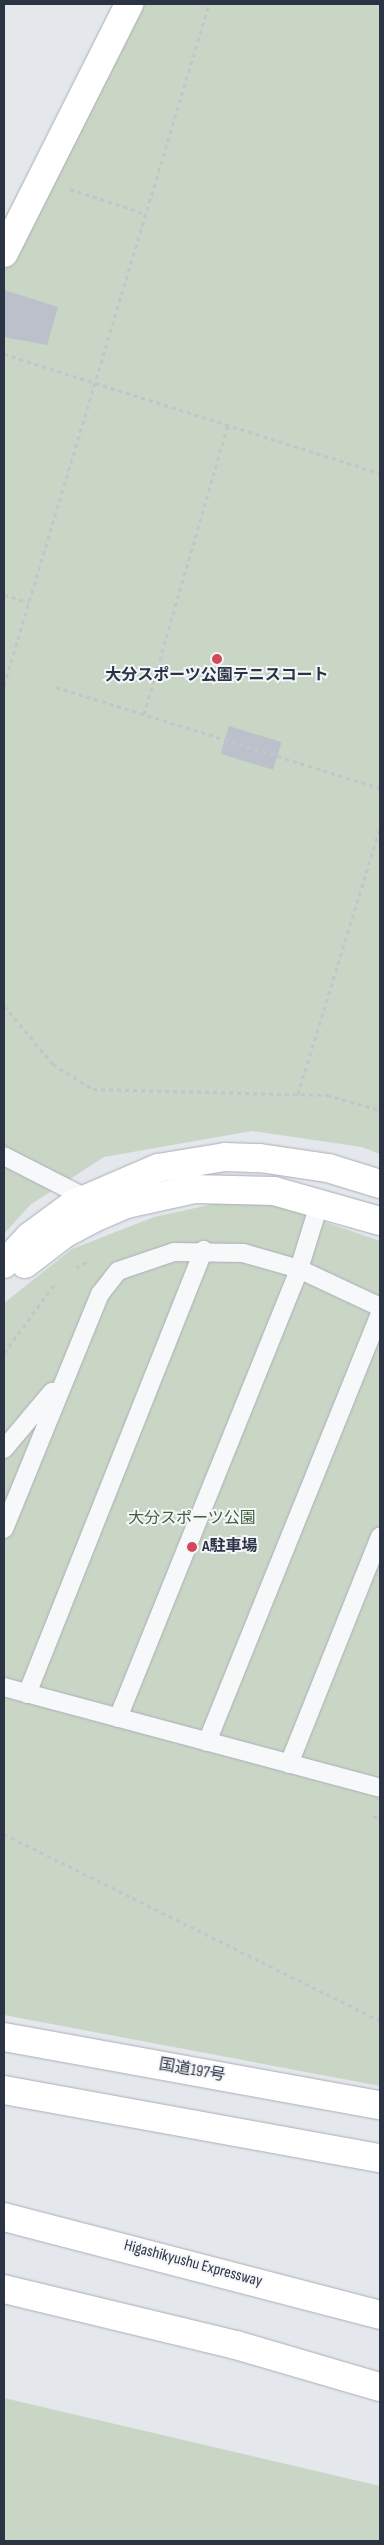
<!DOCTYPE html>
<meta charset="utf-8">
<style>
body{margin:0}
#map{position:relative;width:384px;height:2545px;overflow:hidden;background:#e4e7ec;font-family:"Sofia Sans Condensed","Noto Sans JP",sans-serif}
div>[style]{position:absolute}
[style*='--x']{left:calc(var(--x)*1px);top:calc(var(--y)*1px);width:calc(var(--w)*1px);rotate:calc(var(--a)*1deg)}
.green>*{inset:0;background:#c9d6c5}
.building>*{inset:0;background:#bbc0ca;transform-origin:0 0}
.path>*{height:3px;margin-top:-1.5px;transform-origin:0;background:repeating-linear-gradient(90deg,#c2c5cb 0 4px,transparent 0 8px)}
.roads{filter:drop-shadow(0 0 1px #a9aeb7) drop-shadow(0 0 1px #a9aeb7)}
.lane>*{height:18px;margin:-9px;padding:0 9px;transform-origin:9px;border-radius:9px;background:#f7f8fa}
.secondary>*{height:28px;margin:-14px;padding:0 14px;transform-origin:14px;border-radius:14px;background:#fff}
.highway>*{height:28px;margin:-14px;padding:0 14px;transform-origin:14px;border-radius:14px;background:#fff}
.dots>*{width:14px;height:14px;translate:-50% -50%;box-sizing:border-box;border:2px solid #f4f6f9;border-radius:50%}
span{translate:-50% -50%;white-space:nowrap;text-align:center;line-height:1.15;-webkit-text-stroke:4px #f4f6f9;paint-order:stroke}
.poi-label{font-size:16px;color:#2b3445;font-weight:700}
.left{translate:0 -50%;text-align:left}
.park-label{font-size:16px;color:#3f6138}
.street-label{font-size:16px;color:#2b3445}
.frame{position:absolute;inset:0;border:5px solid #2b3445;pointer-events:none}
</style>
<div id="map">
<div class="green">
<i style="clip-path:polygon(140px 4px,380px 4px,380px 1154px,362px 1147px,252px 1131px,104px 1157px,30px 1205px,4px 1234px,4px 257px)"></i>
<i style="clip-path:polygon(250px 1196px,380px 1241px,380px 2086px,4px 2015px,4px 1303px,72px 1249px,154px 1217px)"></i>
<i style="clip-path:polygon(4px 2398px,380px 2486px,380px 2541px,4px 2541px)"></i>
</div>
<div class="building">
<i style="clip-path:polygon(4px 290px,58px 307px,47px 345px,4px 337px)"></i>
<i style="left:229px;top:726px;width:55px;height:29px;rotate:17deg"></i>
</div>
<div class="path">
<i style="--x:70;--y:189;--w:80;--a:18.2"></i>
<i style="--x:4;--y:354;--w:394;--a:17.6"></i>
<i style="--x:4;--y:595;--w:26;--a:16"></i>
<i style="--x:4;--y:685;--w:711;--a:-73.25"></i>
<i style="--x:56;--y:687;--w:339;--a:17.3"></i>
<i style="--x:144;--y:714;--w:301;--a:-73.8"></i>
<i style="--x:4;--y:1006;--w:76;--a:49.8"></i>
<i style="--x:53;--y:1064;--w:47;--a:32"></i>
<i style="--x:93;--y:1089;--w:234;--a:1.5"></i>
<i style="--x:327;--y:1095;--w:55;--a:15.8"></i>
<i style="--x:298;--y:1094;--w:279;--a:-72.9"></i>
<i style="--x:76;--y:1268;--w:16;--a:-30"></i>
<i style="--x:4;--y:1353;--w:84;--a:-53.7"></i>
<i style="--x:373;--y:1816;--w:7;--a:16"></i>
<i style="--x:4;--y:1834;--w:420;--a:26.4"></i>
</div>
<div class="roads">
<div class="lane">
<i style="--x:4;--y:1156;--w:92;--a:27.1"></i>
<i style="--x:4;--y:1449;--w:75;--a:-49.9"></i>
<i style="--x:4;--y:1529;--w:254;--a:-67.8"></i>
<i style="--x:100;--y:1294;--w:29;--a:-52"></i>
<i style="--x:118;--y:1271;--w:59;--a:-18.7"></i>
<i style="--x:174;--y:1252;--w:69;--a:0.8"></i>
<i style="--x:243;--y:1253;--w:58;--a:15.9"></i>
<i style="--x:299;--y:1269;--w:89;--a:25.1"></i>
<i style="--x:4;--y:1687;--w:389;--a:15"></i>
<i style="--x:27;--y:1694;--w:478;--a:-68.3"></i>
<i style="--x:118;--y:1718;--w:484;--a:-68"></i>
<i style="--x:299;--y:1269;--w:71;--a:-72.8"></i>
<i style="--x:207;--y:1742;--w:463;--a:-68"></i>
<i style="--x:289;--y:1764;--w:245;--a:-68.2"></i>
</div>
<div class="secondary">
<i style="--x:4;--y:253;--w:279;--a:-63.3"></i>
<i style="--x:4;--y:1264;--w:37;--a:-47"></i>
<i style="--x:29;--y:1237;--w:56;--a:-36.3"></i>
<i style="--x:74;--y:1204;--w:91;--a:-23.2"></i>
<i style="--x:158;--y:1168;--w:68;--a:-9.3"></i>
<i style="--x:225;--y:1157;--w:35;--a:2"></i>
<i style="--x:260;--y:1158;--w:69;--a:8.4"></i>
<i style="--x:328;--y:1168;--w:54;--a:17.1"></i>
<i style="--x:25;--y:1264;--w:49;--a:-37.6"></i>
<i style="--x:64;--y:1234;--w:38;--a:-28"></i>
<i style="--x:98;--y:1216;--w:30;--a:-23"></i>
<i style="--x:126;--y:1204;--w:70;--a:-12.4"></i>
<i style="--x:194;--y:1189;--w:80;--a:1.4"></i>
<i style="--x:274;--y:1191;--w:110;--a:15.8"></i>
</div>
<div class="highway">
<i style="--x:4;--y:2037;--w:382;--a:10.3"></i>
<i style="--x:4;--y:2090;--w:382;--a:10.3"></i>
<i style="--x:4;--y:2217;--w:389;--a:14.6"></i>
<i style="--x:4;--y:2289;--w:239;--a:13.6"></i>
<i style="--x:236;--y:2345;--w:150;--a:16.3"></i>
</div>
</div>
<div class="dots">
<i style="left:217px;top:659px;background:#d1495b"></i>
<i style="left:192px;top:1547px;background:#d1495b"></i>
</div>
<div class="poi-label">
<span style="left:217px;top:676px">大分スポーツ公園テニスコート</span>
<span class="left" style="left:202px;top:1547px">A駐車場</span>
</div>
<div class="park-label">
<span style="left:192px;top:1519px">大分スポーツ公園</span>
</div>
<div class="street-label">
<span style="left:192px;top:2071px;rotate:10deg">国道197号</span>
<span style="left:193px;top:2264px;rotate:15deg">Higashikyushu Expressway</span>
</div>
<div class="frame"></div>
</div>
